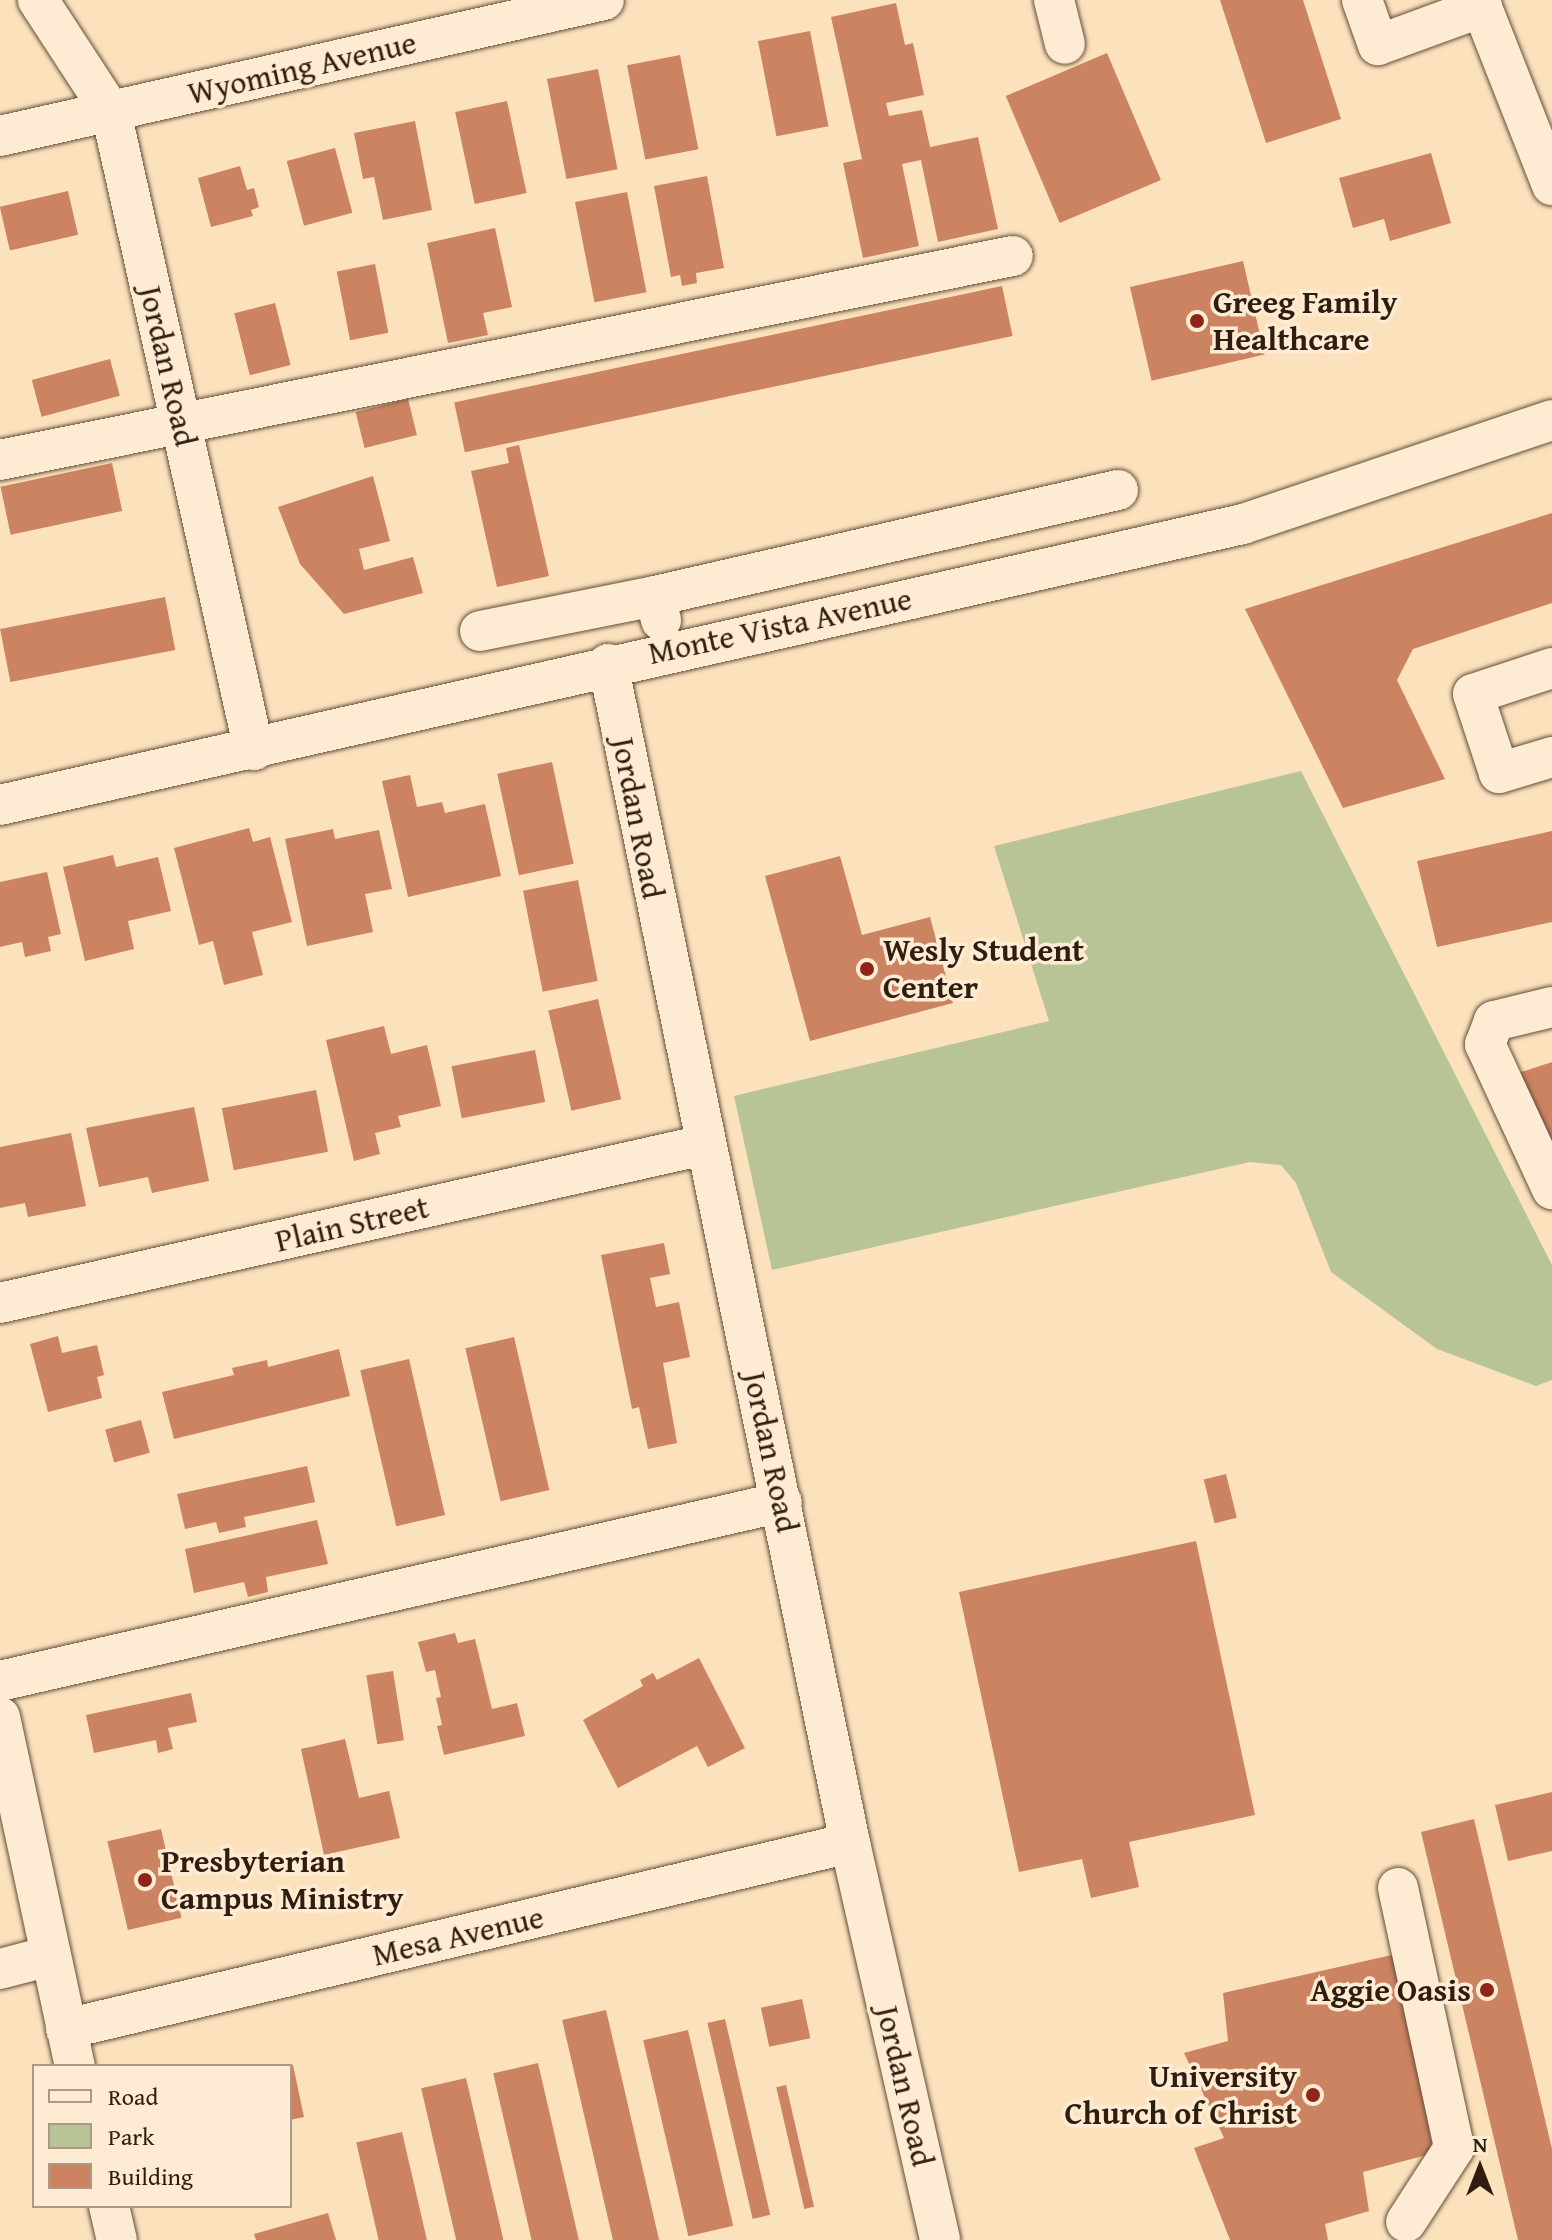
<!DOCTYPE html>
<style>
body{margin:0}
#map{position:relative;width:1552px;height:2240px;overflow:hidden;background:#fce2bc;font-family:"Gentium Book Plus",serif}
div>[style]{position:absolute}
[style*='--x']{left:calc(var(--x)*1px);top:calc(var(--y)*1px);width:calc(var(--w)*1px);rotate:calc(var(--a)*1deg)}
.green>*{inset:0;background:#b8c496}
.building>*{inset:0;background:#cc8361;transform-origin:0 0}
.roads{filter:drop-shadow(0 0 2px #624e3a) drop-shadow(0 0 2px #624e3a)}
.minor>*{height:40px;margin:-20px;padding:0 20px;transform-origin:20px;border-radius:20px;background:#fdecd3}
.dots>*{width:22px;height:22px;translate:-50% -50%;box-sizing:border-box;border:4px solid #fdecd3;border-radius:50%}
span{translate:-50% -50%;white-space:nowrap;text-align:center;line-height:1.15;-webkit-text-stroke:7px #fdecd3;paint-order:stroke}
.street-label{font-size:32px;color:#2f1d0f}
.poi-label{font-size:32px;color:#2f1d0f;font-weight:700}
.left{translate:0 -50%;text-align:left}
.right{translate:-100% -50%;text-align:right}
.legend{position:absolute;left:32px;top:2064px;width:260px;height:144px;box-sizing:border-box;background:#fdecd3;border:2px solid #ab9985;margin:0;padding:10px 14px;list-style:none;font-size:24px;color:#2f1d0f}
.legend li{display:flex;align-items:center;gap:16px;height:40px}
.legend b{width:40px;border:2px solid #ab9985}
.north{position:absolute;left:1440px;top:2128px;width:80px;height:80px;-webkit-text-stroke:6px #fdecd3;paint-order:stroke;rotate:0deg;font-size:22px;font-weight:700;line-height:32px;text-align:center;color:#2f1d0f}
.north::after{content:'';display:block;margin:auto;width:28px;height:36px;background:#2f1d0f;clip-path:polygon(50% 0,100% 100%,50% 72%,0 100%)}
</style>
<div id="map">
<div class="green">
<i style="clip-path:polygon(1301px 771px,1552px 1265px,1552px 1380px,1536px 1386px,1437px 1349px,1331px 1272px,1296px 1183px,1281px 1165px,1250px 1162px,772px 1270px,734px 1096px,1049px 1021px,994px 846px)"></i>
</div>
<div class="building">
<i style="clip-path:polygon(1220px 0,1303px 0,1341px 119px,1266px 143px)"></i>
<i style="clip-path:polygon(896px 3px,905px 45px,913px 43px,924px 95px,886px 103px,889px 116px,922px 110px,930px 147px,978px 137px,998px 229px,938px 242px,921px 160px,902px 164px,919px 246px,863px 258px,843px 163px,862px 159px,831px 17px)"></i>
<i style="left:810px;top:31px;width:97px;height:53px;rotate:79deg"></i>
<i style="left:1107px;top:53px;width:138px;height:110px;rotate:67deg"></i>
<i style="left:680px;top:55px;width:96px;height:54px;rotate:79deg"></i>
<i style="left:598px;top:69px;width:102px;height:52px;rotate:79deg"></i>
<i style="left:507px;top:101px;width:94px;height:53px;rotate:78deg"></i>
<i style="clip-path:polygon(415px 121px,432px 210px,383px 220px,374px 177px,363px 179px,354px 133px)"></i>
<i style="left:335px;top:148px;width:67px;height:50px;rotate:75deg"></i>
<i style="clip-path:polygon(1431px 153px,1451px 223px,1390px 241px,1384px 219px,1353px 228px,1339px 178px)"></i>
<i style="clip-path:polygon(240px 166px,247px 190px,254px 188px,259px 207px,251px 210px,253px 216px,211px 227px,198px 178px)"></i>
<i style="clip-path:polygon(707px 176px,724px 268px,696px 273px,697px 283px,682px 286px,680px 275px,671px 277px,654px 186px)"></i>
<i style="left:68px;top:191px;width:45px;height:70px;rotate:77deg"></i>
<i style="left:627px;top:192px;width:102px;height:53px;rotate:79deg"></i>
<i style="clip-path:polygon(495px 228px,512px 307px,483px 313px,488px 335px,448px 343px,427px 243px)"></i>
<i style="left:1243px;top:261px;width:96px;height:116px;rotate:77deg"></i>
<i style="left:375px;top:264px;width:70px;height:39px;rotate:79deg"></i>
<i style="left:1002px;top:286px;width:51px;height:560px;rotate:78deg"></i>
<i style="left:275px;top:303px;width:64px;height:42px;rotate:76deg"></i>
<i style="left:110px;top:359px;width:38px;height:81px;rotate:75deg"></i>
<i style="left:408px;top:399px;width:37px;height:54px;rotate:76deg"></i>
<i style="clip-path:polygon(519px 445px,549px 576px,497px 587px,471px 471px,509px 463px,506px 448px)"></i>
<i style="left:112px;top:463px;width:49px;height:114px;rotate:78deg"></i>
<i style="clip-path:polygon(373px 476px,390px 541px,359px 549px,364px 570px,413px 557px,423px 593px,344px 614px,300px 564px,278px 507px)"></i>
<i style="clip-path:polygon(1552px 513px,1552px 603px,1413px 649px,1397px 680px,1445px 779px,1343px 808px,1245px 609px)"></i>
<i style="left:165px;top:597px;width:54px;height:168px;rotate:79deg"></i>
<i style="left:552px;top:762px;width:104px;height:56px;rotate:78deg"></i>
<i style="clip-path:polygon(410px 775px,417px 807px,442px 802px,445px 813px,485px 804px,501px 876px,408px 897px,382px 781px)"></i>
<i style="clip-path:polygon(249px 828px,253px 842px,270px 837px,292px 922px,252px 932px,263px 975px,224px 985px,213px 941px,199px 945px,174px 848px)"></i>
<i style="clip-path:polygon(333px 829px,335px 839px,379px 830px,392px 889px,365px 894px,373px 932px,307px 946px,285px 839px)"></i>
<i style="clip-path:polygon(1552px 831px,1552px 922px,1437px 947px,1417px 861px)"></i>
<i style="clip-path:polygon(113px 855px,116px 867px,158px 857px,171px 911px,128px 921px,134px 949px,85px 961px,63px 867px)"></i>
<i style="clip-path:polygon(840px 856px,862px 935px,930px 917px,953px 1003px,810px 1041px,765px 876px)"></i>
<i style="clip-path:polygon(47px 872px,61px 934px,48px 937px,51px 951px,25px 957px,22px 942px,0 947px,0 882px)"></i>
<i style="left:578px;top:880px;width:103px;height:56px;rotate:79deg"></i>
<i style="left:598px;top:999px;width:103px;height:51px;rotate:77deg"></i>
<i style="clip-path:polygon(384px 1026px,391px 1054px,427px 1045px,441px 1106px,398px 1116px,401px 1127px,375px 1133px,380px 1154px,354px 1161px,326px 1040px)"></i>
<i style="left:535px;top:1050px;width:53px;height:85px;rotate:79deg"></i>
<i style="clip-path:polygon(1552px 1062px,1552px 1158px,1506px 1077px)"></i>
<i style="left:316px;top:1090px;width:63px;height:96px;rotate:79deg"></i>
<i style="clip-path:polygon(194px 1107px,209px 1181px,152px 1193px,148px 1177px,99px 1187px,86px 1128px)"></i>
<i style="clip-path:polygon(71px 1133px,86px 1206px,28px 1217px,25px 1203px,0 1208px,0 1147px)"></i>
<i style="clip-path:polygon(664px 1243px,670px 1274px,650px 1278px,656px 1307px,679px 1302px,690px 1357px,663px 1363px,677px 1443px,648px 1449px,639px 1407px,632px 1409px,601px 1255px)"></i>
<i style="clip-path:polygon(58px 1336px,62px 1353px,97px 1345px,104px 1375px,97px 1377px,102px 1398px,48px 1412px,30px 1344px)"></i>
<i style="left:514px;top:1337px;width:157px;height:50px;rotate:77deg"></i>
<i style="clip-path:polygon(339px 1349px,350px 1396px,174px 1439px,162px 1392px,234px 1375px,232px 1368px,267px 1360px,268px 1367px)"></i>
<i style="left:409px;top:1359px;width:160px;height:50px;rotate:77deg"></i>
<i style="left:141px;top:1420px;width:34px;height:37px;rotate:75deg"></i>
<i style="clip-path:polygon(307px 1466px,315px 1502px,244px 1517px,246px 1527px,219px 1533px,216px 1522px,185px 1529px,177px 1494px)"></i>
<i style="left:1226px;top:1474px;width:45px;height:23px;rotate:76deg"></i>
<i style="clip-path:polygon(317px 1520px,328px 1564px,266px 1577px,268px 1592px,248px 1597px,244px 1582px,194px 1593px,185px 1549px)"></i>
<i style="clip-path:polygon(1196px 1541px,1255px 1815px,1129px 1842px,1139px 1887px,1091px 1898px,1082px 1859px,1019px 1872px,959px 1592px)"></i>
<i style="clip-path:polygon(455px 1633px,458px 1643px,475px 1639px,492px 1709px,517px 1703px,525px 1736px,444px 1755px,437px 1726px,442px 1725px,436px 1698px,441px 1697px,435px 1670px,426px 1672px,418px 1642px)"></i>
<i style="clip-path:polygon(699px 1658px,745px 1748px,708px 1767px,697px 1746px,618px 1788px,583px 1720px,643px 1686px,640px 1680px,653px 1673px,657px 1680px)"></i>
<i style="left:393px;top:1671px;width:70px;height:27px;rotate:81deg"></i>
<i style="clip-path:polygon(191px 1693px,197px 1722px,168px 1728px,173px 1749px,158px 1753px,156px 1740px,94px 1753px,86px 1715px)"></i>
<i style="clip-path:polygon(345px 1739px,359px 1798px,389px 1791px,400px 1838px,324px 1855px,301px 1749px)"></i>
<i style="clip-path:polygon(1552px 1792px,1552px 1851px,1508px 1861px,1495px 1805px)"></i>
<i style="clip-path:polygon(1474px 1819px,1552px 2149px,1552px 2240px,1518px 2240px,1421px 1832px)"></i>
<i style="left:161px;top:1829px;width:91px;height:55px;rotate:77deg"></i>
<i style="clip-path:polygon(1396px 1954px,1434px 2153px,1363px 2172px,1369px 2211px,1325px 2224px,1328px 2240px,1230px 2240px,1194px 2148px,1224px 2138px,1184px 2053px,1228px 2041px,1223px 1993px)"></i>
<i style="left:802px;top:1999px;width:40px;height:42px;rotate:78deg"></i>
<i style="left:606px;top:2010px;width:236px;height:45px;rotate:77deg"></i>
<i style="left:725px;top:2019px;width:201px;height:18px;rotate:77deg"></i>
<i style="left:688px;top:2030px;width:201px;height:46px;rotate:77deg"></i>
<i style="left:538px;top:2063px;width:182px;height:46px;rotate:77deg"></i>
<i style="clip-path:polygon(293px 2065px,304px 2117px,290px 2120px,290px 2066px)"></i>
<i style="left:466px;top:2078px;width:166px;height:46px;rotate:77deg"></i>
<i style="left:786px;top:2085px;width:125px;height:10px;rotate:77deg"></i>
<i style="left:402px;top:2132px;width:111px;height:47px;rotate:77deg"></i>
<i style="clip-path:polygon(328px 2213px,336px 2240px,256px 2240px,254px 2234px)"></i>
</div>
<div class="roads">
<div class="minor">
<i style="--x:38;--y:0;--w:134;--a:56.9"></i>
<i style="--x:111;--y:112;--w:654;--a:77.37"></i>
<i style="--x:1054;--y:0;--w:45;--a:76"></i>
<i style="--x:1362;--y:0;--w:48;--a:70.4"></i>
<i style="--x:1378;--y:45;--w:111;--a:-20.1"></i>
<i style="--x:1479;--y:0;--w:199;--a:68.5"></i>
<i style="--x:0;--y:136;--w:619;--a:-12.69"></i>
<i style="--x:0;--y:460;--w:1033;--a:-11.39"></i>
<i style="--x:655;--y:596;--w:475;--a:-12.9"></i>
<i style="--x:480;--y:631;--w:178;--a:-11.3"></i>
<i style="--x:655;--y:596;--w:25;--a:76"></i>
<i style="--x:608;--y:664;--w:1204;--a:78.4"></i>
<i style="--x:850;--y:1843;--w:407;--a:77.2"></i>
<i style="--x:1552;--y:668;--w:83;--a:161.8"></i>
<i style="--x:1473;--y:694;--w:83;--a:71.8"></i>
<i style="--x:1499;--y:773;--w:55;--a:-16.8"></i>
<i style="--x:0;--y:805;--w:1274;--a:-12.74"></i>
<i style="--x:1243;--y:524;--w:326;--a:-18.6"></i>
<i style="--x:1552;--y:1007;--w:60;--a:166.4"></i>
<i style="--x:1494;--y:1021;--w:25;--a:111"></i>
<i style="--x:1485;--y:1044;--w:160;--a:65.2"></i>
<i style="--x:0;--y:1303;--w:722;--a:-12.65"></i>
<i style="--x:0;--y:1681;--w:802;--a:-12.89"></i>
<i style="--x:0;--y:1717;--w:357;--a:77.9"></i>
<i style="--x:1398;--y:1888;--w:266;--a:77.8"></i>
<i style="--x:1454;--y:2148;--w:88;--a:123"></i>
<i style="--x:0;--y:1969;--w:52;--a:-14.6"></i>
<i style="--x:66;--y:2029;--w:806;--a:-13.35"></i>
<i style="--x:109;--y:2206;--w:35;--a:77"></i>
</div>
</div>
<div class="dots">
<i style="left:1197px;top:321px;background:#8f2418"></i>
<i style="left:867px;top:969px;background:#8f2418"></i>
<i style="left:145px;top:1880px;background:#8f2418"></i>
<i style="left:1487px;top:1990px;background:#8f2418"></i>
<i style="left:1313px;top:2095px;background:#8f2418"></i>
</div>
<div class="street-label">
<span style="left:302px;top:68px;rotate:-13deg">Wyoming Avenue</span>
<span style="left:168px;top:366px;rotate:77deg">Jordan Road</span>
<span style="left:780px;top:626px;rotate:-12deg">Monte Vista Avenue</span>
<span style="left:638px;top:818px;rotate:79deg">Jordan Road</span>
<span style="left:352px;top:1224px;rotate:-13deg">Plain Street</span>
<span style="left:771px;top:1452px;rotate:78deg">Jordan Road</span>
<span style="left:458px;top:1936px;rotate:-13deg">Mesa Avenue</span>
<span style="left:905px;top:2086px;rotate:77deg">Jordan Road</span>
</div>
<div class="poi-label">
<span class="left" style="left:1213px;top:321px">Greeg Family<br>Healthcare</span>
<span class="left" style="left:883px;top:969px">Wesly Student<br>Center</span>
<span class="left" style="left:161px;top:1880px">Presbyterian<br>Campus Ministry</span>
<span class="right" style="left:1471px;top:1990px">Aggie Oasis</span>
<span class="right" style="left:1297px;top:2095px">University<br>Church of Christ</span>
</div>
<ul class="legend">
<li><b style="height:10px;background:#fdecd3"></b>Road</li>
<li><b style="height:22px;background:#b8c496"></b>Park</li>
<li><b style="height:22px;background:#cc8361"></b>Building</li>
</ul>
<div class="north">N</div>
</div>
